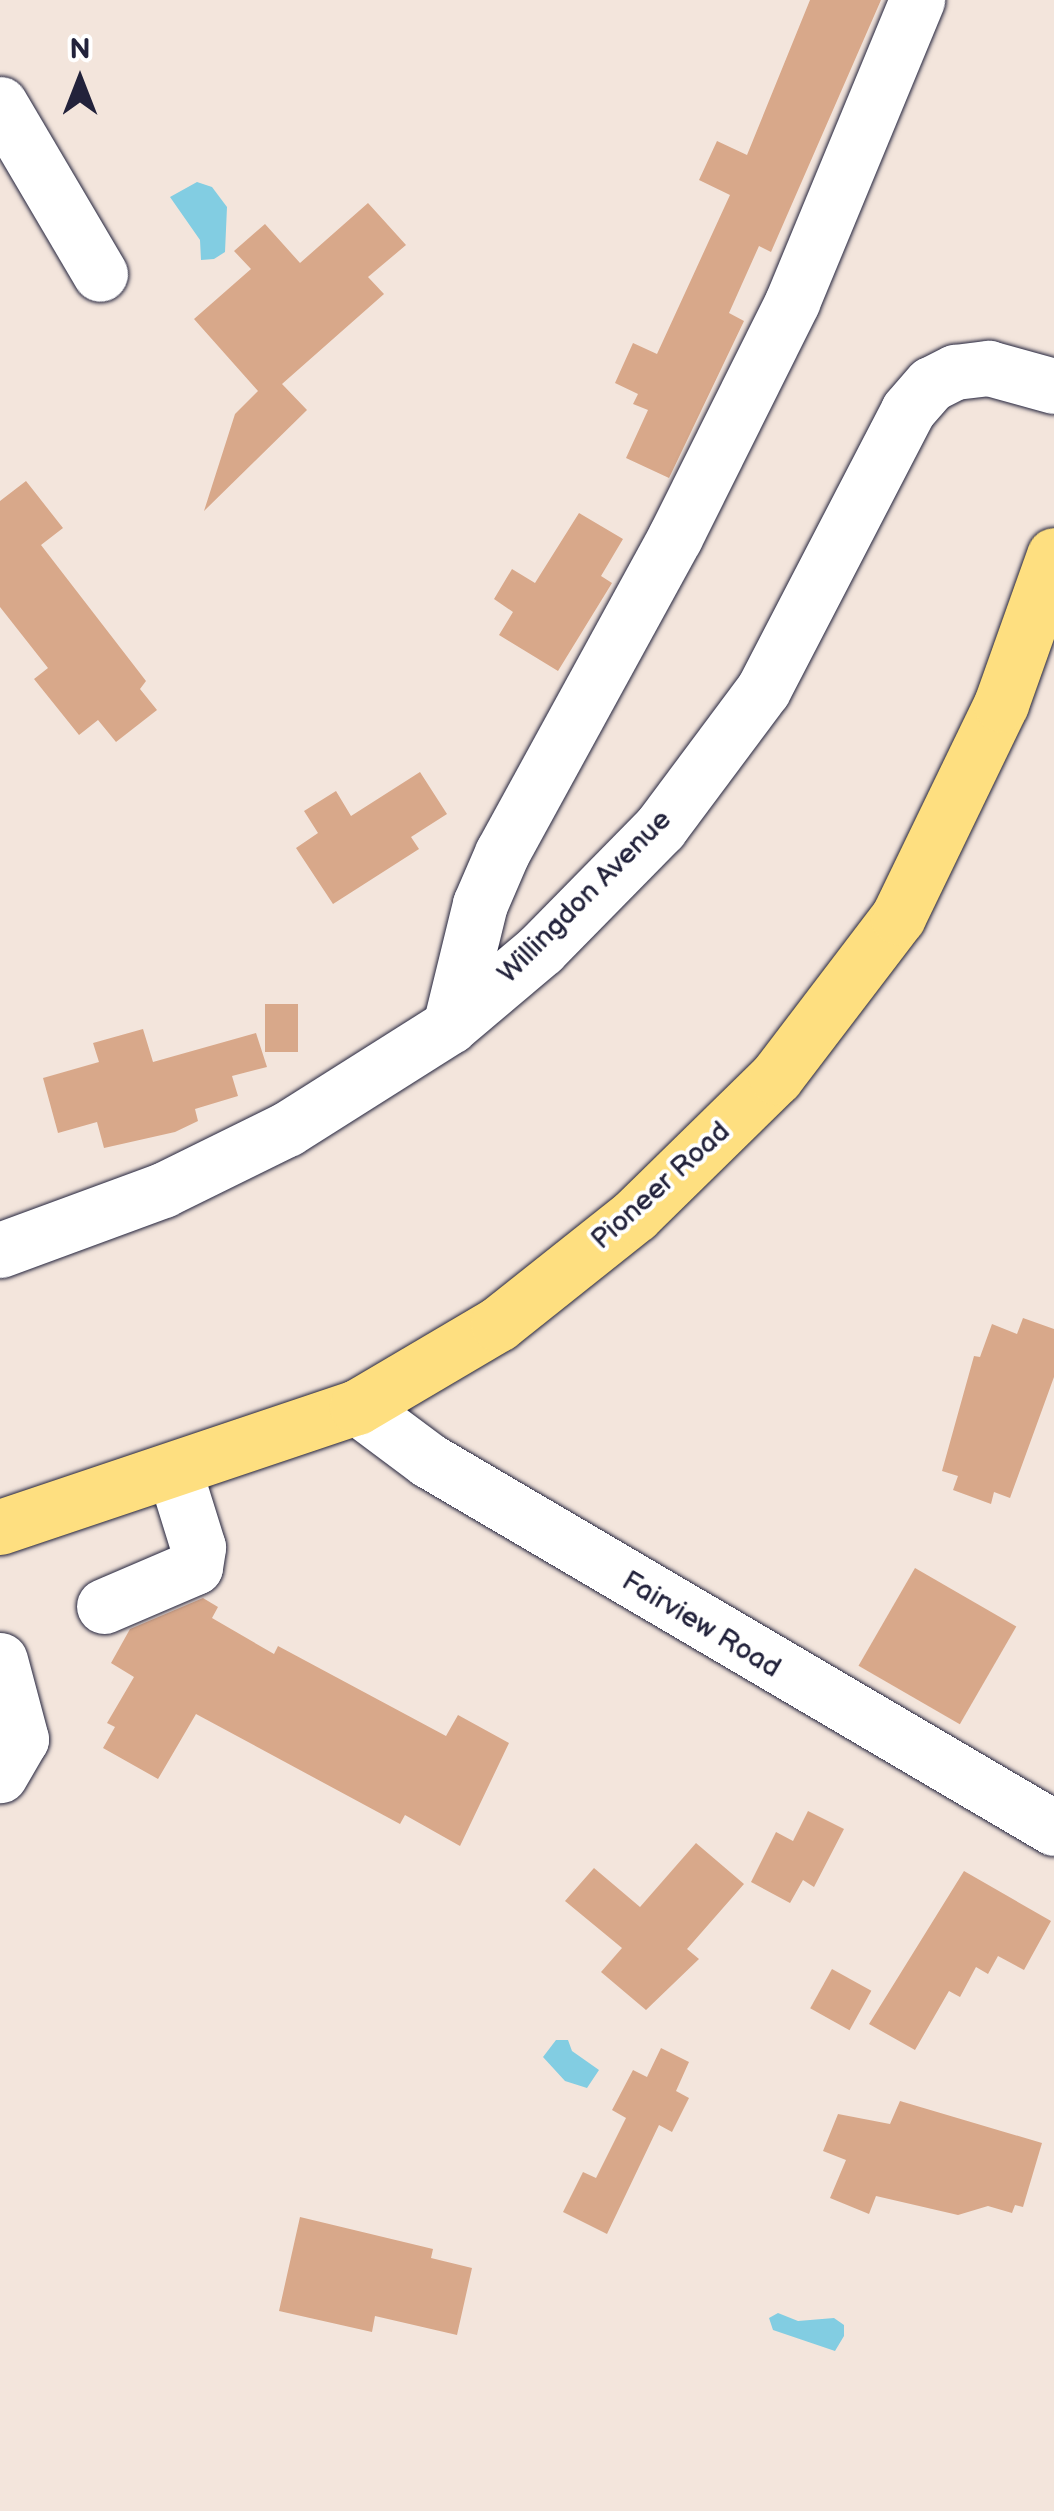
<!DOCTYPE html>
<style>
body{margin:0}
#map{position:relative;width:1054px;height:2511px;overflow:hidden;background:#f3e5dc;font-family:"Balsamiq Sans",sans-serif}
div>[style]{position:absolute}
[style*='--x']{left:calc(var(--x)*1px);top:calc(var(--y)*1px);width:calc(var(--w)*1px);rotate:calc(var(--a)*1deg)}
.water>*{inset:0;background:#82cde2}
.building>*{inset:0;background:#d8a88a;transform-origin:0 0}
.roads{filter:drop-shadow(0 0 2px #22223b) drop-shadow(0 0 2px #22223b)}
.minor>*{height:55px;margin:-27.5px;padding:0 27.5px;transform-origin:27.5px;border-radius:27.5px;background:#fff}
.major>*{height:55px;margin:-27.5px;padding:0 27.5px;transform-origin:27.5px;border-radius:27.5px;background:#fedf80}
span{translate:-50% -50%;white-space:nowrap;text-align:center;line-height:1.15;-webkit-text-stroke:8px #fff;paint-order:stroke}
.street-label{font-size:28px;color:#22223b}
.north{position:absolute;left:30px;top:30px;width:100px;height:100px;-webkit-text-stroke:8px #fff;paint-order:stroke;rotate:0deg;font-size:28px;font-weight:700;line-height:40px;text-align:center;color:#22223b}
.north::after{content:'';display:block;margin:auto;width:35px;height:45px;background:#22223b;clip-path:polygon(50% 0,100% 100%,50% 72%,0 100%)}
</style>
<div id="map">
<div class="water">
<i style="clip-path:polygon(197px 182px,212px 187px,227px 207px,225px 252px,214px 259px,201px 260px,200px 240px,170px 197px)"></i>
<i style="clip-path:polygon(556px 2040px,568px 2040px,572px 2051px,599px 2070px,587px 2088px,565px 2081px,543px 2057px)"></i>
<i style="clip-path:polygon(778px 2313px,798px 2321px,834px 2318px,844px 2325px,844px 2336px,835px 2351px,773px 2330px,769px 2318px)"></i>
</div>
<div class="building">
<i style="clip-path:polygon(810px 0,881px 0,771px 252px,759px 246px,729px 313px,744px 321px,669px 478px,626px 458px,648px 410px,633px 404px,638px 394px,615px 383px,633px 343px,657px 354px,730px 195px,699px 180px,717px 141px,747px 155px)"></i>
<i style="clip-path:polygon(368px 203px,406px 245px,368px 277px,384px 294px,282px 384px,307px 410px,204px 511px,235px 414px,258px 391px,194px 319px,251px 269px,234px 251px,265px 224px,300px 263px)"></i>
<i style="clip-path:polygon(26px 481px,63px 528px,41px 545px,146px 681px,140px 689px,157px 710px,116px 742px,98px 720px,79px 735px,34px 679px,48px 668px,0 607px,0 501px)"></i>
<i style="clip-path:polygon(579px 513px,623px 539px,601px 576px,612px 583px,558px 671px,499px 635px,513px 612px,494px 599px,512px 569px,535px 583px)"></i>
<i style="clip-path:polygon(420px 772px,447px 814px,411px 837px,419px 849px,333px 904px,296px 848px,318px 833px,304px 811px,336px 791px,351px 816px)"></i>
<i style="left:298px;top:1004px;width:48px;height:33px;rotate:90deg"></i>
<i style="clip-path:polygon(143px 1029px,153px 1062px,256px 1033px,267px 1067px,232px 1076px,238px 1096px,195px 1109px,198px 1121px,175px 1132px,104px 1148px,97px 1122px,58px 1133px,43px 1078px,99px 1062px,93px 1043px)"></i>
<i style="clip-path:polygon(1023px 1318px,1054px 1329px,1054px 1377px,1010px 1498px,994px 1492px,991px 1504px,953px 1490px,958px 1476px,942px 1471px,974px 1356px,980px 1357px,992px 1324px,1017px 1334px)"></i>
<i style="left:915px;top:1568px;width:117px;height:113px;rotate:30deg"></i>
<i style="clip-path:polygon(203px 1598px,218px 1607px,212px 1618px,274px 1654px,278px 1646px,446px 1736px,458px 1715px,509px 1743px,460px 1846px,405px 1815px,400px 1824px,196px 1714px,158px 1779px,103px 1748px,115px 1727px,107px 1723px,134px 1677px,111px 1663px,130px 1629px)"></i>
<i style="clip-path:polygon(808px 1811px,844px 1829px,814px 1887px,803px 1880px,790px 1903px,751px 1882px,776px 1832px,793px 1841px)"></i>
<i style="clip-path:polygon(696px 1843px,744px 1884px,687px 1949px,699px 1959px,646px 2010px,601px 1972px,622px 1948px,565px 1901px,594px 1868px,640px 1907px)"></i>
<i style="clip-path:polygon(964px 1871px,1051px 1921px,1024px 1970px,998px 1956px,988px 1974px,976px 1967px,960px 1997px,949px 1991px,915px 2050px,869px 2024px)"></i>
<i style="left:832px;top:1969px;width:45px;height:45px;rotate:29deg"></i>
<i style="clip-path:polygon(661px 2048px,689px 2062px,676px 2091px,689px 2098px,672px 2132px,659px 2125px,607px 2234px,563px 2212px,583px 2172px,596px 2178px,626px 2118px,612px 2110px,633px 2070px,647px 2077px)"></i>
<i style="clip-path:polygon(900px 2101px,1042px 2143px,1023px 2207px,1015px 2205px,1012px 2213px,988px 2206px,958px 2215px,876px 2196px,869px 2214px,830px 2198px,846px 2160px,823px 2151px,838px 2114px,890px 2124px)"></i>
<i style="clip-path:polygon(300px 2217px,433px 2249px,431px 2258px,472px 2268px,457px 2335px,375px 2316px,372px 2332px,279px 2311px)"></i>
</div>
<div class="roads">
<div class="minor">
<i style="--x:0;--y:104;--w:197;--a:59.5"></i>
<i style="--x:450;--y:1026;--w:126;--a:-76.2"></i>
<i style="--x:480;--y:904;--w:56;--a:-66.7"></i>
<i style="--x:502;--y:853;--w:360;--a:-61.3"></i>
<i style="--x:675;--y:537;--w:263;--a:-63.5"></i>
<i style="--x:792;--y:302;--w:327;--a:-67.5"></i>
<i style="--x:0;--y:1250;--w:174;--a:-20.2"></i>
<i style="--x:163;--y:1190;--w:138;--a:-26.2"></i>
<i style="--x:287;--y:1129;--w:193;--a:-32.3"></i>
<i style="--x:450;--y:1026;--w:119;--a:-40.2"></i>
<i style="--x:541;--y:949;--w:170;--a:-45.5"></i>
<i style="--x:660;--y:828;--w:172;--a:-53.3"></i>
<i style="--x:763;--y:690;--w:315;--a:-62.6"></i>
<i style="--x:908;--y:410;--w:35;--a:-49"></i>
<i style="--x:931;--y:384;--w:27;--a:-27"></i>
<i style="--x:955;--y:372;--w:34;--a:-7"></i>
<i style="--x:989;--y:368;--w:67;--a:15.5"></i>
<i style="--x:357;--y:1407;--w:89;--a:36.7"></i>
<i style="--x:428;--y:1460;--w:726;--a:30.45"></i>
<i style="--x:104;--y:1606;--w:99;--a:-23.2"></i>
<i style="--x:195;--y:1567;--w:20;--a:-81"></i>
<i style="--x:198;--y:1547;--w:81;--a:-107.3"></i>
<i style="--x:0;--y:1660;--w:82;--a:75.1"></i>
<i style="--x:21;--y:1739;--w:42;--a:120.3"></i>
</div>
<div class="major">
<i style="--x:0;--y:1527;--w:377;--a:-18.6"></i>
<i style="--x:357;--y:1407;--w:164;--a:-30.5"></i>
<i style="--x:498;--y:1324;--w:175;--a:-38.5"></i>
<i style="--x:635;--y:1215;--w:197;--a:-44.4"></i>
<i style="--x:776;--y:1077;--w:201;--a:-52.7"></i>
<i style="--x:898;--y:917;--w:237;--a:-64.2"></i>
<i style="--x:1001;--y:704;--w:158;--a:-70.4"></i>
</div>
</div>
<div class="street-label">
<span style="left:585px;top:897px;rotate:-45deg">Willingdon Avenue</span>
<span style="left:661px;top:1186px;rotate:-42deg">Pioneer Road</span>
<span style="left:701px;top:1625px;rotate:31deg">Fairview Road</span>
</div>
<div class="north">N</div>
</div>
